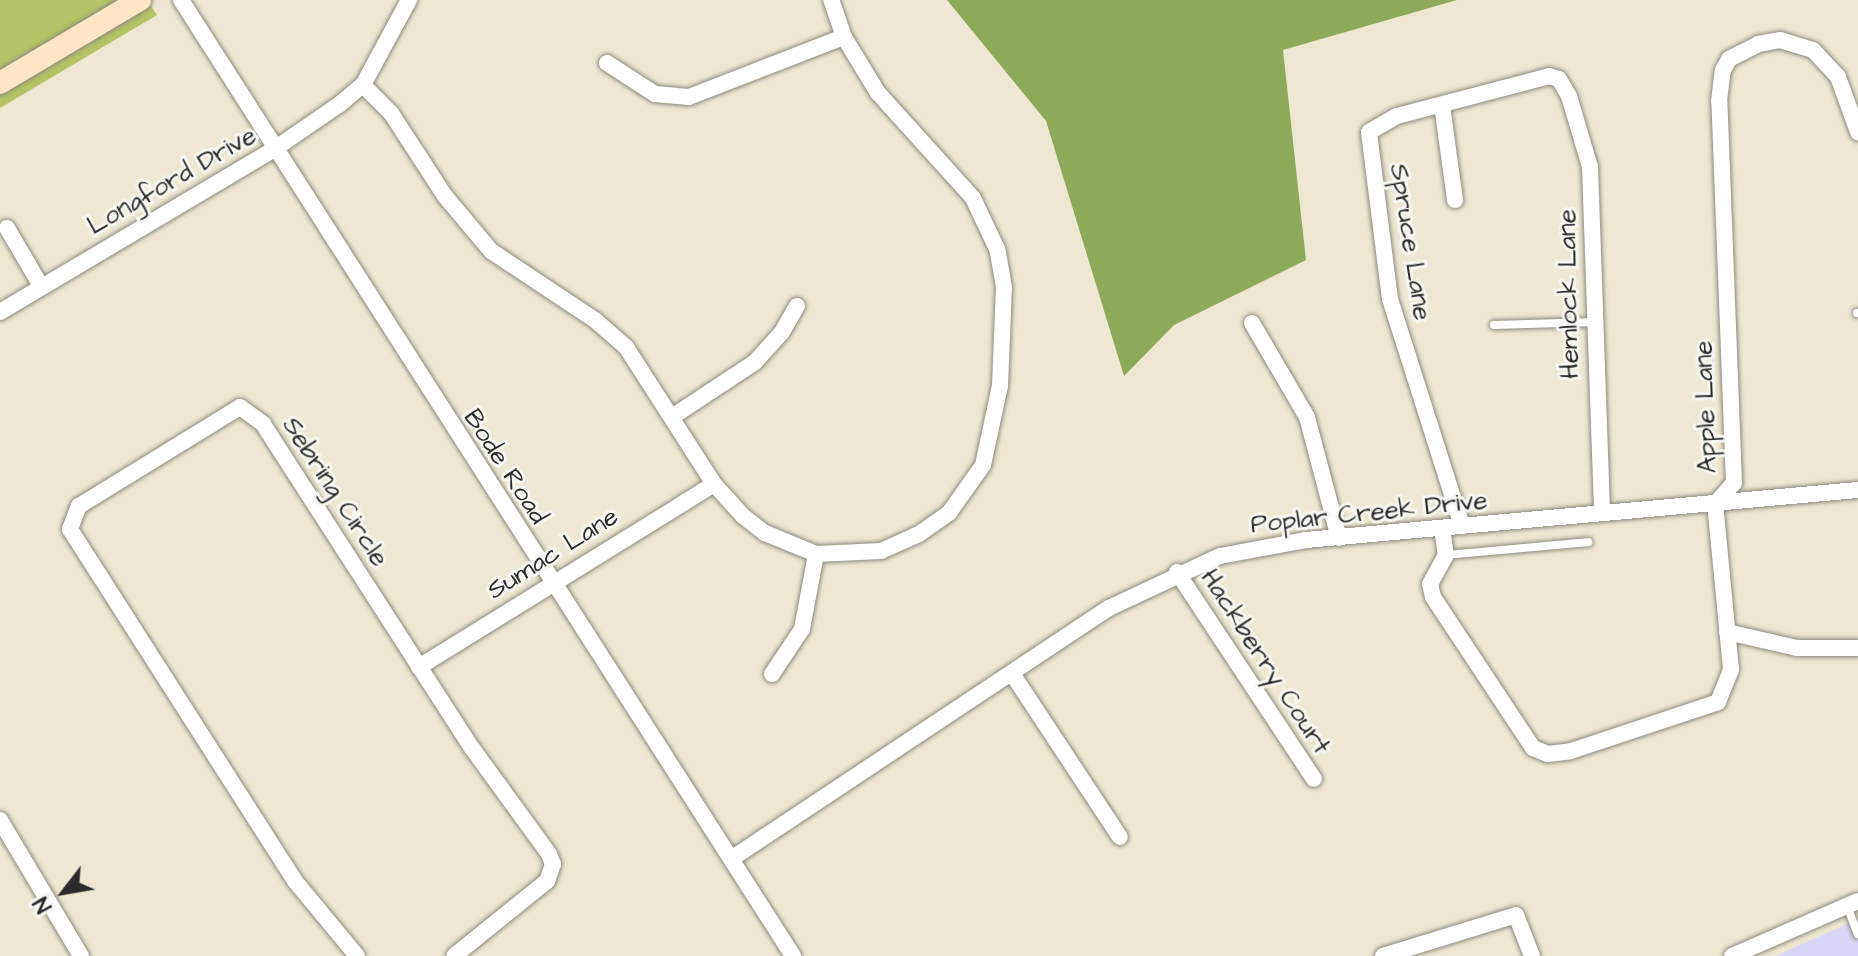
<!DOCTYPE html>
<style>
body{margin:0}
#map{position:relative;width:1858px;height:956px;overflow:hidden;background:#eee8d2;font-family:"Architects Daughter",sans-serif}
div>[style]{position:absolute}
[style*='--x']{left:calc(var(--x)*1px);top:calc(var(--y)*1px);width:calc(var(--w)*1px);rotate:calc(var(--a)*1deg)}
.built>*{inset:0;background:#dad6f7}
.green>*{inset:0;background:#b4c365}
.forest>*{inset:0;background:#8fa95a}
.roads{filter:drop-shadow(0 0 2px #8c8a7e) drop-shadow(0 0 2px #8c8a7e)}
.lane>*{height:8px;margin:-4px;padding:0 4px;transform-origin:4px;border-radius:4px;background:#fff}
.street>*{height:16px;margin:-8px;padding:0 8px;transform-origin:8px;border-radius:8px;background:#fff}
.secondary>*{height:22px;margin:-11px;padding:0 11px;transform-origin:11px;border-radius:11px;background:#fde5c5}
span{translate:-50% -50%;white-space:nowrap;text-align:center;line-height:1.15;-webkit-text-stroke:6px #f6f6f2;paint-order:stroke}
.street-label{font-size:26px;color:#2b2b2b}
.north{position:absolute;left:24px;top:852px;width:80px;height:80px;-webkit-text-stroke:6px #f6f6f2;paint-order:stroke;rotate:239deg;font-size:22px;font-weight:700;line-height:32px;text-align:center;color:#2b2b2b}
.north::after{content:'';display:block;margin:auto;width:28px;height:36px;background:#2b2b2b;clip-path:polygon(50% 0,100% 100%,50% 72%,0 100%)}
</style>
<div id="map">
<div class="built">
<i style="clip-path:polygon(1858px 919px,1858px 956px,1775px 956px)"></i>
</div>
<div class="green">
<i style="clip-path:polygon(0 0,147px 0,157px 15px,0 108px)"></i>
</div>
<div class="forest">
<i style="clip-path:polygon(947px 0,1457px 0,1283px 50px,1306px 260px,1174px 325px,1124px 376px,1046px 121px)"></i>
</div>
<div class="roads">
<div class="lane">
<i style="--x:1857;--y:313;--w:1;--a:0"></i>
<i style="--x:1494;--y:325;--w:101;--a:-1.7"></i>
<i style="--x:1446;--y:555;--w:143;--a:-5.2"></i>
<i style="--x:1847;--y:906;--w:30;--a:69"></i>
</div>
<div class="street">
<i style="--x:181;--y:0;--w:1135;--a:57.37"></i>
<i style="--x:607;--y:63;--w:57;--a:32.9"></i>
<i style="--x:655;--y:94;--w:34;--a:5"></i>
<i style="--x:689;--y:97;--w:166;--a:-21.2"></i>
<i style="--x:363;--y:85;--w:40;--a:45"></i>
<i style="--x:391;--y:113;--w:99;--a:57"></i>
<i style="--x:445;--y:196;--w:72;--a:50.1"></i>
<i style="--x:491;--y:251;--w:125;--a:33.6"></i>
<i style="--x:595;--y:320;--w:41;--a:41.1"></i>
<i style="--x:626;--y:347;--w:163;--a:57.3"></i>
<i style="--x:714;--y:484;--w:43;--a:47.8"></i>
<i style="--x:743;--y:516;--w:28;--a:38"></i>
<i style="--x:765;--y:533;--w:55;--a:22.4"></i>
<i style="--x:816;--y:554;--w:65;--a:-2.6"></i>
<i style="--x:881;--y:551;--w:42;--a:-24.1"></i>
<i style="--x:919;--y:534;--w:37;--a:-35"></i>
<i style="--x:949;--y:513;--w:59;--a:-54.7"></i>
<i style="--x:983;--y:465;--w:81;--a:-77.9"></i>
<i style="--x:1000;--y:386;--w:99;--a:-87.7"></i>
<i style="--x:1004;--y:287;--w:39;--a:-100"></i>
<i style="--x:997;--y:249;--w:56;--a:-115.2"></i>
<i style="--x:973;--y:198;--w:142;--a:-132.1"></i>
<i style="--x:878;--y:93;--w:66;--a:-121.3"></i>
<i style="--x:844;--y:37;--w:39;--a:-109"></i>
<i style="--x:1442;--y:105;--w:96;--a:82.2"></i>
<i style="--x:7;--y:228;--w:67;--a:59.6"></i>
<i style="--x:0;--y:312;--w:317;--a:-30.7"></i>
<i style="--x:273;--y:150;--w:81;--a:-34.5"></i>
<i style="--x:340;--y:104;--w:30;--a:-40"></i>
<i style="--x:363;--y:85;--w:97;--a:-61.6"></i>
<i style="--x:1252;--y:323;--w:109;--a:59.7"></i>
<i style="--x:1307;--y:417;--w:125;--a:75.2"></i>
<i style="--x:672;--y:417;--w:100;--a:-33.5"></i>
<i style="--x:755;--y:362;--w:40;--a:-48"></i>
<i style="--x:782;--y:332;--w:30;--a:-60"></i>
<i style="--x:1462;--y:526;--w:238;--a:-107.6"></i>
<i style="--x:1390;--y:299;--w:168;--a:-97.2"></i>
<i style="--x:1369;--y:132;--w:32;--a:-30"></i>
<i style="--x:1397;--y:116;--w:157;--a:-14.7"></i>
<i style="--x:1549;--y:76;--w:10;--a:17"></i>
<i style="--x:1559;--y:79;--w:20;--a:60"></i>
<i style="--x:1569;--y:96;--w:74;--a:73.5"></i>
<i style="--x:1590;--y:167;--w:346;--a:88"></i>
<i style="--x:1442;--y:528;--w:27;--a:82"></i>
<i style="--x:1446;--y:555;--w:33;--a:119"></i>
<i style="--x:1430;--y:584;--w:13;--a:77"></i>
<i style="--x:1433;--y:597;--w:181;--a:56.5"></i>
<i style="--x:1533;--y:748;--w:16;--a:22"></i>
<i style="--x:1548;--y:754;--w:23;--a:-7"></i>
<i style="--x:1571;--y:751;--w:155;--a:-18.4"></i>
<i style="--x:1718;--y:702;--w:35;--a:-68"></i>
<i style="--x:1731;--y:669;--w:166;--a:-95.5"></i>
<i style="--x:1715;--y:504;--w:28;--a:-48"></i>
<i style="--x:1734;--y:483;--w:382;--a:-92.2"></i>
<i style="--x:1719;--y:101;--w:31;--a:-83"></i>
<i style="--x:1723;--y:70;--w:13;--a:-61"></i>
<i style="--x:1729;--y:59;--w:33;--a:-27"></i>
<i style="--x:1758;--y:44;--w:22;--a:-10"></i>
<i style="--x:1780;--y:40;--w:34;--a:17"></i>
<i style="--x:1813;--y:50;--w:37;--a:47"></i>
<i style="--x:1838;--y:77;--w:59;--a:70"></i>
<i style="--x:1177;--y:572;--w:248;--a:56.5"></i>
<i style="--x:1727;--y:632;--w:72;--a:12.9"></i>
<i style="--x:1797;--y:648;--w:61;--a:0"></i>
<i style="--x:419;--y:667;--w:347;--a:-31.8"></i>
<i style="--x:772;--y:674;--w:54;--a:-56.3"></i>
<i style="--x:802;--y:629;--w:76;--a:-79.4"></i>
<i style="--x:1013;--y:675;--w:194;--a:56.6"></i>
<i style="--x:0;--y:820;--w:158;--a:59.2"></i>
<i style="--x:731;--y:859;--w:454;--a:-33.6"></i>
<i style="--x:1109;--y:608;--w:123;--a:-25.1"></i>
<i style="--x:1220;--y:556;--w:87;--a:-10.5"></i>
<i style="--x:1306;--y:540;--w:554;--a:-5.18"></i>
<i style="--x:357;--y:956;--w:97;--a:-129.6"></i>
<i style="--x:295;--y:881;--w:418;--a:-122.6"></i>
<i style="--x:70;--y:529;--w:25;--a:-69"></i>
<i style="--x:79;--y:506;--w:189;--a:-31.6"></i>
<i style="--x:240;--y:407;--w:29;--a:36"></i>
<i style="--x:263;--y:424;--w:386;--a:57.2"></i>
<i style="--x:472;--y:748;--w:131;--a:54"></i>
<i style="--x:549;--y:854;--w:11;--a:68"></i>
<i style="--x:553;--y:864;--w:18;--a:109"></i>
<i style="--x:547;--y:881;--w:119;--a:141.1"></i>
<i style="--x:1383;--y:956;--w:139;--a:-17.1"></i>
<i style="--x:1516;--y:915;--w:44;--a:68.7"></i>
<i style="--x:1732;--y:956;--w:137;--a:-23.6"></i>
</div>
<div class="secondary">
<i style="--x:0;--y:83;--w:163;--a:-30.7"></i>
</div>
</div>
<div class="street-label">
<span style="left:172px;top:181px;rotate:-30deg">Longford Drive</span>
<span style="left:1410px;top:242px;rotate:81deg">Spruce Lane</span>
<span style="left:1569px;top:294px;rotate:-91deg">Hemlock Lane</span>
<span style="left:1706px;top:407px;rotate:-92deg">Apple Lane</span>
<span style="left:505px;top:467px;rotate:57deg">Bode Road</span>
<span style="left:335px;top:492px;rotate:57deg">Sebring Circle</span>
<span style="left:1369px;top:513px;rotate:-6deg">Poplar Creek Drive</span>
<span style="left:553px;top:554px;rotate:-32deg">Sumac Lane</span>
<span style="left:1265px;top:662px;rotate:57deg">Hackberry Court</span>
</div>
<div class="north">N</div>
</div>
